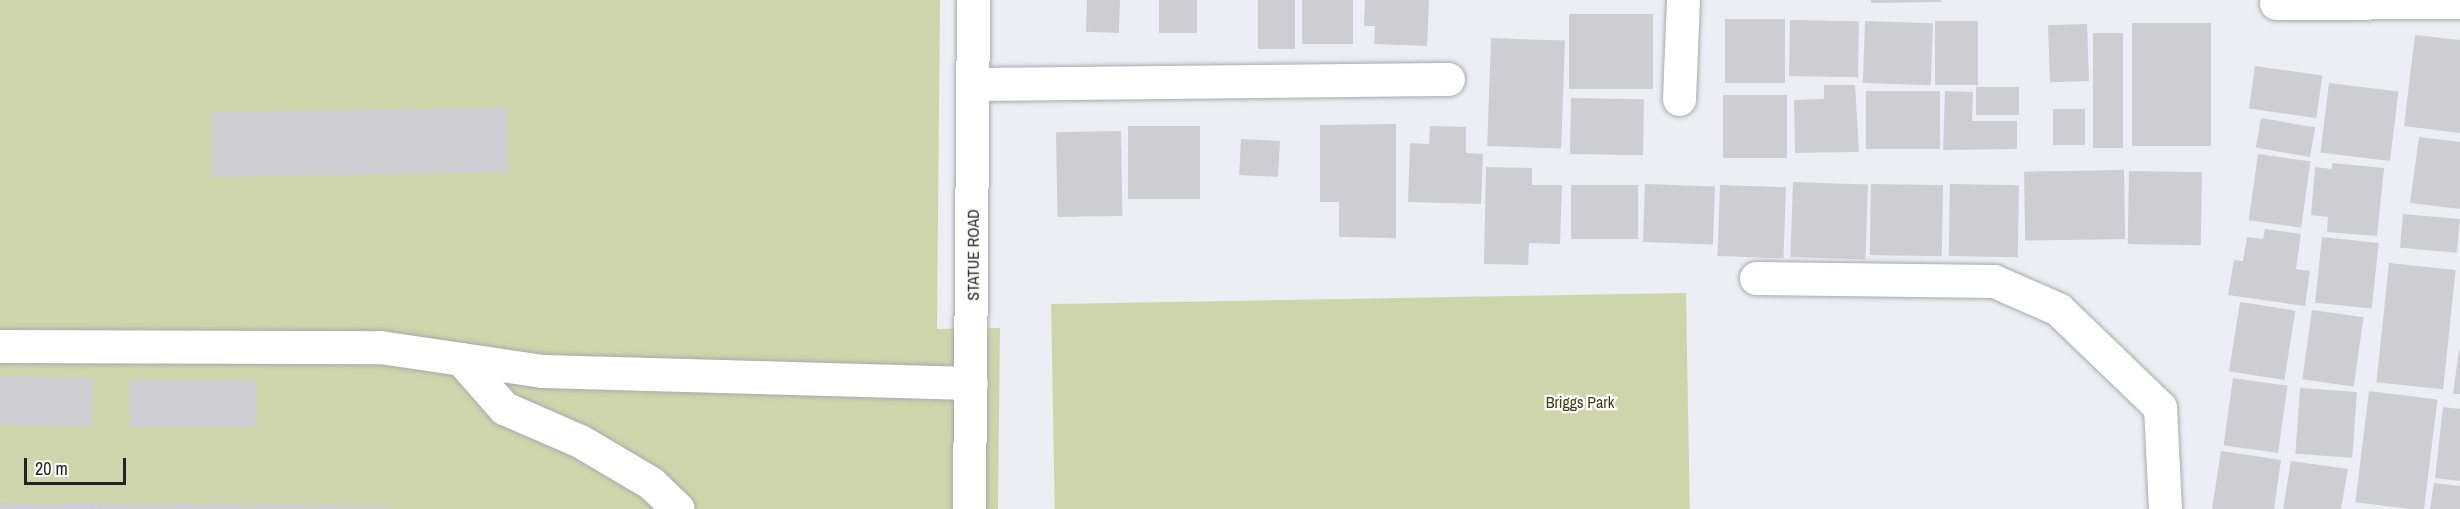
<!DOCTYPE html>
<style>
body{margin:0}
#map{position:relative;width:2460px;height:509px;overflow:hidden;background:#edeef3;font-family:"Archivo Narrow",sans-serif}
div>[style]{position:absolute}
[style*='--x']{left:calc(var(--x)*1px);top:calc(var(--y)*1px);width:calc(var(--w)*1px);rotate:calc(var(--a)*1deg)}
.green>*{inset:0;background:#cfd5aa;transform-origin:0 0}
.building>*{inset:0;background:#cdcdd2;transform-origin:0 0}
.roads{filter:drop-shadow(0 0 2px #a8a9ae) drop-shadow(0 0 2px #a8a9ae)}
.minor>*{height:33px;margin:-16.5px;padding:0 16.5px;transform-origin:16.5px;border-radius:16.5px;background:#fff}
span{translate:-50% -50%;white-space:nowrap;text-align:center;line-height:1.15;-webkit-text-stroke:4.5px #fff;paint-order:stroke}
.street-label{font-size:16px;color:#222324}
.park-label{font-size:16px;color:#3c4010}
.scale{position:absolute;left:24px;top:458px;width:102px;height:27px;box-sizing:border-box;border:3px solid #222324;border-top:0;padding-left:8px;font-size:18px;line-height:21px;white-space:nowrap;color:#222324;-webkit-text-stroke:4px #fff;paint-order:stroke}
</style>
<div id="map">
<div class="green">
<i style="clip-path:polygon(0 0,940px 0,937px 329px,1000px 328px,998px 509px,0 509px)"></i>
<i style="left:1686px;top:293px;width:216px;height:635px;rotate:89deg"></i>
</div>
<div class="building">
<i style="left:1120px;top:0;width:33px;height:33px;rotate:92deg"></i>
<i style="left:1159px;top:0;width:38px;height:33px"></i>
<i style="left:1258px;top:0;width:37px;height:49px"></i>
<i style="left:1302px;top:0;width:51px;height:44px"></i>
<i style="clip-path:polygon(1365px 0,1429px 0,1427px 46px,1374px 44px,1375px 26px,1364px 26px)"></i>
<i style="clip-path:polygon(1871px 0,1941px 0,1941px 2px,1871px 3px)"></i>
<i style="left:1653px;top:14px;width:75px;height:84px;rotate:90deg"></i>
<i style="left:1785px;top:19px;width:64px;height:60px;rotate:90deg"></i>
<i style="left:1790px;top:20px;width:69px;height:56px;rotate:1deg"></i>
<i style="left:1865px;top:21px;width:68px;height:62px;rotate:2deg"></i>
<i style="left:1935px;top:21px;width:43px;height:64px"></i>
<i style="left:2211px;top:23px;width:123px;height:79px;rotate:90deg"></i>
<i style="left:2087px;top:24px;width:57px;height:39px;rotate:88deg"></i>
<i style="left:2093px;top:33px;width:30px;height:115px"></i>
<i style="clip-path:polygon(2415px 35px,2460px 40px,2460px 133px,2404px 126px)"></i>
<i style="left:1491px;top:38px;width:74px;height:108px;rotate:2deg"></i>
<i style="left:2255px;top:66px;width:68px;height:43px;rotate:8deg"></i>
<i style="left:2329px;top:83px;width:70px;height:70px;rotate:7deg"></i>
<i style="clip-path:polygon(1824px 85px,1855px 85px,1859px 152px,1795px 153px,1794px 100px,1824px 99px)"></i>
<i style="left:1976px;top:87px;width:43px;height:28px"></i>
<i style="left:1866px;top:91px;width:74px;height:58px"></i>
<i style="clip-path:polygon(1945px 91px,1973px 92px,1972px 121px,2017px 121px,2017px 149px,1943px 150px)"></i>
<i style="left:1787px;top:95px;width:63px;height:64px;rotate:90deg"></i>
<i style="left:1571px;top:98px;width:73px;height:56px;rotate:1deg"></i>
<i style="left:507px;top:107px;width:65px;height:296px;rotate:89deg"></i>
<i style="left:2053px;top:109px;width:32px;height:36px"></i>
<i style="left:2261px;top:118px;width:55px;height:30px;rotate:10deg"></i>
<i style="clip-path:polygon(1396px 124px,1396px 238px,1339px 237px,1339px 202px,1320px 202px,1320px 125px)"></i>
<i style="left:1128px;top:126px;width:72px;height:73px"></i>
<i style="clip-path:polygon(1430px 126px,1466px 127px,1466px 153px,1483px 154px,1481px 204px,1408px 202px,1410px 143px,1429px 144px)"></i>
<i style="left:1121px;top:131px;width:85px;height:65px;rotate:89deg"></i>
<i style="clip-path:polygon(2419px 137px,2460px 142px,2460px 209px,2410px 203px)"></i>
<i style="left:1241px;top:139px;width:39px;height:36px;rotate:3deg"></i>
<i style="left:2258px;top:154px;width:53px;height:67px;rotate:8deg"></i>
<i style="clip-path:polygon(2332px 163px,2384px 168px,2377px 236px,2327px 232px,2328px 217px,2311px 215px,2315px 167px,2332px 169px)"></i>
<i style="clip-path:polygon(1486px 167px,1532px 168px,1532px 185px,1562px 185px,1560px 244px,1529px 243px,1528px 265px,1484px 264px)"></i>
<i style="left:2124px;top:170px;width:69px;height:100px;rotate:89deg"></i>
<i style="left:2129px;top:171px;width:73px;height:73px;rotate:1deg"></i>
<i style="left:1793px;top:182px;width:75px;height:75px;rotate:2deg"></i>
<i style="left:1645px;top:184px;width:70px;height:58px;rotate:2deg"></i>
<i style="left:1871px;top:184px;width:72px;height:71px;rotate:1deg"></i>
<i style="left:1950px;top:184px;width:69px;height:72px;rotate:1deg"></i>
<i style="left:1638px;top:185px;width:54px;height:67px;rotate:90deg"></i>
<i style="left:1720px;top:185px;width:66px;height:71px;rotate:2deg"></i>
<i style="left:2403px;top:214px;width:57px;height:34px;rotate:5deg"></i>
<i style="clip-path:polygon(2265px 229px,2301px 234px,2296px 269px,2310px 271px,2305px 306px,2228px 295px,2234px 260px,2243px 261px,2247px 237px,2263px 239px)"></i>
<i style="left:2322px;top:237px;width:57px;height:66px;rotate:6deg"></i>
<i style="left:2389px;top:263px;width:67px;height:120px;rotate:6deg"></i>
<i style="left:2240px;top:302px;width:56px;height:70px;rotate:9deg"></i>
<i style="left:2312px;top:310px;width:52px;height:70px;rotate:8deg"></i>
<i style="clip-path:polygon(2459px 350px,2460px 350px,2460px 394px,2453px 394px)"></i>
<i style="left:0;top:376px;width:93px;height:49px;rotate:1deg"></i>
<i style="left:2233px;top:378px;width:55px;height:68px;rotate:8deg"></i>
<i style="left:256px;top:380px;width:47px;height:126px;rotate:90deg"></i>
<i style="left:2300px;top:388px;width:57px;height:66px;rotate:4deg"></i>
<i style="left:2369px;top:391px;width:69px;height:112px;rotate:7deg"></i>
<i style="clip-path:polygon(2443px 407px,2460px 409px,2460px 481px,2435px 478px)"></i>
<i style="clip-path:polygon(2221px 451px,2281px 460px,2274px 509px,2212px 509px)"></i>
<i style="clip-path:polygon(2291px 461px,2348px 469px,2341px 509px,2283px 509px)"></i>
<i style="clip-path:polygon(2434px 483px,2460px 486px,2460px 509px,2430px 509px)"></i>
<i style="clip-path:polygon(0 503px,386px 505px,397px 508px,0 509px)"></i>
</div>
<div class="roads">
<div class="minor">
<i style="--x:2276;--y:3;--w:184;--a:-0.3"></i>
<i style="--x:973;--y:84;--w:475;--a:-0.6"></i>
<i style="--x:1679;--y:99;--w:99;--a:-87.7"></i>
<i style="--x:1756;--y:278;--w:238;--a:0.7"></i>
<i style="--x:1994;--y:281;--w:70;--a:23.6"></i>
<i style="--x:2058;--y:309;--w:141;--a:43.9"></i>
<i style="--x:2160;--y:407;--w:102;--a:87.2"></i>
<i style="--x:0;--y:346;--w:380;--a:0.2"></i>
<i style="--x:380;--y:347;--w:164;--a:8.4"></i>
<i style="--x:542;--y:371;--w:429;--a:1.6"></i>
<i style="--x:461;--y:359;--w:65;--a:48.7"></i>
<i style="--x:504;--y:408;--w:83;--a:23.5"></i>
<i style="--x:580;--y:441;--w:82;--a:30.6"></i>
<i style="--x:651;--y:483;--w:37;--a:44"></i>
<i style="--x:969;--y:509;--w:509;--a:-89.55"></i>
</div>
</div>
<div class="street-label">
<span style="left:973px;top:255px;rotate:-90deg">STATUE ROAD</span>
</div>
<div class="park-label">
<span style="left:1580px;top:402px">Briggs Park</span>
</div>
<div class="scale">20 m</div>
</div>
